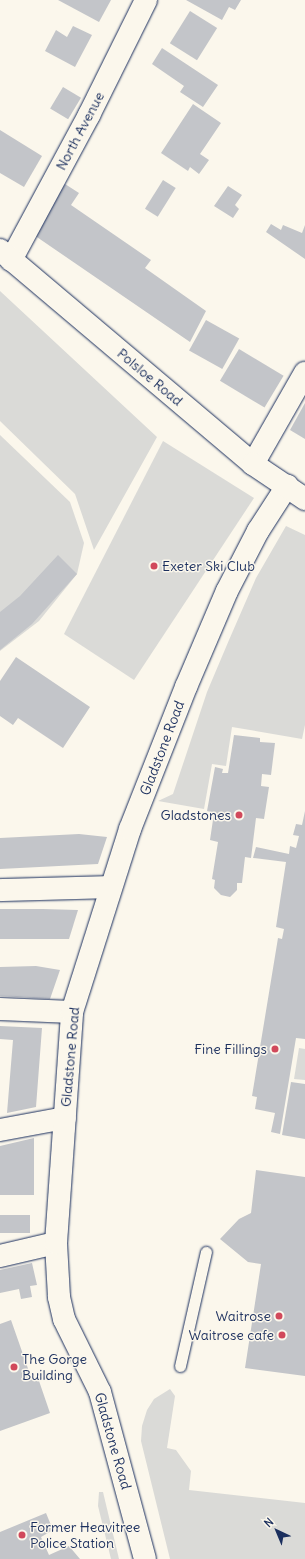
<!DOCTYPE html>
<style>
body{margin:0}
#map{position:relative;width:305px;height:1559px;overflow:hidden;background:#fbf7ec;font-family:Delius,sans-serif}
div>[style]{position:absolute}
[style*='--x']{left:calc(var(--x)*1px);top:calc(var(--y)*1px);width:calc(var(--w)*1px);rotate:calc(var(--a)*1deg)}
.green>*{inset:0;background:#dadad7}
.building>*{inset:0;background:#c3c5c9;transform-origin:0 0}
.roads{filter:drop-shadow(0 0 1px #1b2f5e) drop-shadow(0 0 1px #1b2f5e)}
.lane>*{height:11px;margin:-5.5px;padding:0 5.5px;transform-origin:5.5px;border-radius:5.5px;background:#fbf7ec}
.street>*{height:22px;margin:-11px;padding:0 11px;transform-origin:11px;border-radius:11px;background:#fbf7ec}
.secondary>*{height:22px;margin:-11px;padding:0 11px;transform-origin:11px;border-radius:11px;background:#fbf7ec}
.dots>*{width:11px;height:11px;translate:-50% -50%;box-sizing:border-box;border:2px solid #fbf7ec;border-radius:50%}
span{translate:-50% -50%;white-space:nowrap;text-align:center;line-height:1.15;-webkit-text-stroke:3px #fbf7ec;paint-order:stroke}
.street-label{font-size:14px;color:#1b2f5e}
.poi-label{font-size:14px;color:#1b2f5e}
.left{translate:0 -50%;text-align:left}
.right{translate:-100% -50%;text-align:right}
.north{position:absolute;left:257px;top:1511px;width:40px;height:40px;-webkit-text-stroke:3px #fbf7ec;paint-order:stroke;rotate:316deg;font-size:11px;font-weight:700;line-height:16px;text-align:center;color:#1b2f5e}
.north::after{content:'';display:block;margin:auto;width:14px;height:18px;background:#1b2f5e;clip-path:polygon(50% 0,100% 100%,50% 72%,0 100%)}
</style>
<div id="map">
<div class="green">
<i style="clip-path:polygon(0 291px,157px 437px,94px 550px,75px 494px,0 421px)"></i>
<i style="clip-path:polygon(0 435px,70px 502px,84px 543px,77px 574px,39px 621px,0 651px)"></i>
<i style="clip-path:polygon(163px 441px,254px 498px,134px 680px,64px 634px)"></i>
<i style="clip-path:polygon(286px 526px,305px 535px,305px 725px,302px 739px,232px 727px,226px 766px,212px 764px,204px 809px,158px 801px,173px 794px,207px 692px,229px 640px,256px 578px)"></i>
<i style="clip-path:polygon(299px 1048px,305px 1049px,305px 1080px,294px 1079px)"></i>
<i style="clip-path:polygon(170px 1389px,175px 1396px,167px 1448px,176px 1450px,191px 1471px,189px 1490px,305px 1503px,305px 1559px,170px 1559px,141px 1441px,142px 1426px,147px 1410px,154px 1399px)"></i>
<i style="clip-path:polygon(99px 1492px,103px 1492px,119px 1559px,111px 1559px,98px 1506px)"></i>
</div>
<div class="building">
<i style="clip-path:polygon(58px 0,111px 0,99px 22px)"></i>
<i style="clip-path:polygon(186px 0,241px 0,235px 10px,229px 7px,222px 20px)"></i>
<i style="left:190px;top:11px;width:32px;height:38px;rotate:32deg"></i>
<i style="clip-path:polygon(73px 26px,92px 35px,75px 67px,45px 51px,56px 30px,67px 37px)"></i>
<i style="clip-path:polygon(162px 48px,218px 85px,203px 107px,180px 92px,184px 86px,152px 64px)"></i>
<i style="left:63px;top:87px;width:21px;height:25px;rotate:31deg"></i>
<i style="clip-path:polygon(193px 104px,221px 123px,200px 154px,209px 160px,199px 174px,190px 167px,188px 171px,161px 153px)"></i>
<i style="clip-path:polygon(0 130px,42px 156px,24px 187px,0 173px)"></i>
<i style="left:163px;top:180px;width:15px;height:34px;rotate:32deg"></i>
<i style="clip-path:polygon(65px 184px,79px 193px,71px 205px,151px 260px,145px 268px,206px 311px,190px 342px,31px 233px)"></i>
<i style="clip-path:polygon(228px 186px,242px 195px,235px 205px,239px 209px,233px 218px,214px 206px)"></i>
<i style="clip-path:polygon(271px 224px,281px 230px,283px 225px,302px 233px,305px 225px,305px 259px,266px 232px)"></i>
<i style="left:206px;top:320px;width:38px;height:35px;rotate:29deg"></i>
<i style="left:239px;top:349px;width:52px;height:37px;rotate:31deg"></i>
<i style="clip-path:polygon(305px 403px,305px 439px,290px 430px)"></i>
<i style="clip-path:polygon(58px 555px,77px 574px,32px 624px,0 650px,0 612px,20px 596px)"></i>
<i style="clip-path:polygon(16px 657px,90px 707px,63px 748px,18px 718px,13px 725px,0 716px,0 681px)"></i>
<i style="clip-path:polygon(234px 735px,260px 738px,260px 742px,275px 743px,271px 775px,262px 774px,261px 786px,269px 787px,264px 819px,256px 818px,251px 858px,245px 857px,242px 883px,237px 883px,237px 890px,230px 897px,221px 895px,214px 888px,215px 880px,212px 879px,218px 842px,210px 840px,214px 813px,207px 811px,215px 767px,223px 769px,222px 773px,228px 773px)"></i>
<i style="clip-path:polygon(305px 811px,305px 1039px,296px 1038px,280px 1134px,271px 1132px,275px 1113px,255px 1109px,257px 1097px,252px 1096px,278px 938px,282px 939px,284px 929px,276px 927px,286px 862px,253px 858px,256px 847px,289px 854px,290px 846px,296px 848px,299px 836px,293px 835px,296px 824px,302px 825px)"></i>
<i style="clip-path:polygon(79px 834px,107px 837px,98px 864px,0 869px,0 838px)"></i>
<i style="clip-path:polygon(0 909px,43px 909px,78px 910px,69px 939px,0 939px)"></i>
<i style="clip-path:polygon(36px 966px,60px 970px,50px 999px,0 996px,0 967px)"></i>
<i style="clip-path:polygon(0 1026px,42px 1028px,36px 1107px,7px 1113px,13px 1040px,0 1039px)"></i>
<i style="clip-path:polygon(291px 1082px,305px 1084px,305px 1139px,282px 1135px)"></i>
<i style="clip-path:polygon(34px 1138px,34px 1195px,0 1195px,0 1146px)"></i>
<i style="clip-path:polygon(256px 1170px,305px 1177px,305px 1376px,245px 1368px,261px 1264px,248px 1262px,220px 1239px,239px 1219px,251px 1213px)"></i>
<i style="left:30px;top:1215px;width:18px;height:30px;rotate:90deg"></i>
<i style="clip-path:polygon(32px 1263px,37px 1285px,30px 1286px,32px 1297px,21px 1299px,19px 1289px,0 1293px,0 1270px)"></i>
<i style="clip-path:polygon(11px 1320px,32px 1380px,38px 1378px,50px 1413px,0 1431px,0 1324px)"></i>
<i style="clip-path:polygon(46px 1513px,53px 1530px,41px 1537px,49px 1555px,69px 1546px,80px 1559px,0 1559px,0 1532px)"></i>
</div>
<div class="roads">
<div class="lane">
<i style="--x:180;--y:1366;--w:117;--a:-77.2"></i>
</div>
<div class="street">
<i style="--x:11;--y:260;--w:165;--a:-61.7"></i>
<i style="--x:89;--y:115;--w:128;--a:-63.6"></i>
<i style="--x:253;--y:464;--w:105;--a:-60.3"></i>
<i style="--x:0;--y:890;--w:111;--a:-1.5"></i>
<i style="--x:0;--y:1009;--w:72;--a:2.4"></i>
<i style="--x:0;--y:1130;--w:66;--a:-10.5"></i>
<i style="--x:0;--y:1256;--w:57;--a:-13.1"></i>
<i style="--x:145;--y:1559;--w:173;--a:-105.1"></i>
<i style="--x:100;--y:1392;--w:81;--a:-116.3"></i>
<i style="--x:64;--y:1319;--w:23;--a:-103"></i>
<i style="--x:59;--y:1297;--w:54;--a:-93.2"></i>
<i style="--x:56;--y:1243;--w:232;--a:-86"></i>
<i style="--x:72;--y:1012;--w:192;--a:-72.4"></i>
<i style="--x:130;--y:829;--w:153;--a:-68.5"></i>
<i style="--x:186;--y:687;--w:104;--a:-66.9"></i>
<i style="--x:227;--y:591;--w:68;--a:-62.7"></i>
<i style="--x:258;--y:531;--w:54;--a:-57.2"></i>
</div>
<div class="secondary">
<i style="--x:0;--y:250;--w:331;--a:40.2"></i>
<i style="--x:253;--y:464;--w:63;--a:33.9"></i>
</div>
</div>
<div class="dots">
<i style="left:154px;top:566px;background:#d1495b"></i>
<i style="left:239px;top:815px;background:#d1495b"></i>
<i style="left:275px;top:1049px;background:#d1495b"></i>
<i style="left:279px;top:1316px;background:#d1495b"></i>
<i style="left:282px;top:1335px;background:#d1495b"></i>
<i style="left:14px;top:1367px;background:#d1495b"></i>
<i style="left:22px;top:1535px;background:#d1495b"></i>
</div>
<div class="street-label">
<span style="left:80px;top:131px;rotate:-62deg">North Avenue</span>
<span style="left:150px;top:377px;rotate:40deg">Polsloe Road</span>
<span style="left:162px;top:748px;rotate:-69deg">Gladstone Road</span>
<span style="left:70px;top:1057px;rotate:-85deg">Gladstone Road</span>
<span style="left:113px;top:1441px;rotate:74deg">Gladstone Road</span>
</div>
<div class="poi-label">
<span class="left" style="left:162px;top:566px">Exeter Ski Club</span>
<span class="right" style="left:231px;top:815px">Gladstones</span>
<span class="right" style="left:267px;top:1049px">Fine Fillings</span>
<span class="right" style="left:271px;top:1316px">Waitrose</span>
<span class="right" style="left:274px;top:1335px">Waitrose cafe</span>
<span class="left" style="left:22px;top:1367px">The Gorge<br>Building</span>
<span class="left" style="left:30px;top:1535px">Former Heavitree<br>Police Station</span>
</div>
<div class="north">N</div>
</div>
